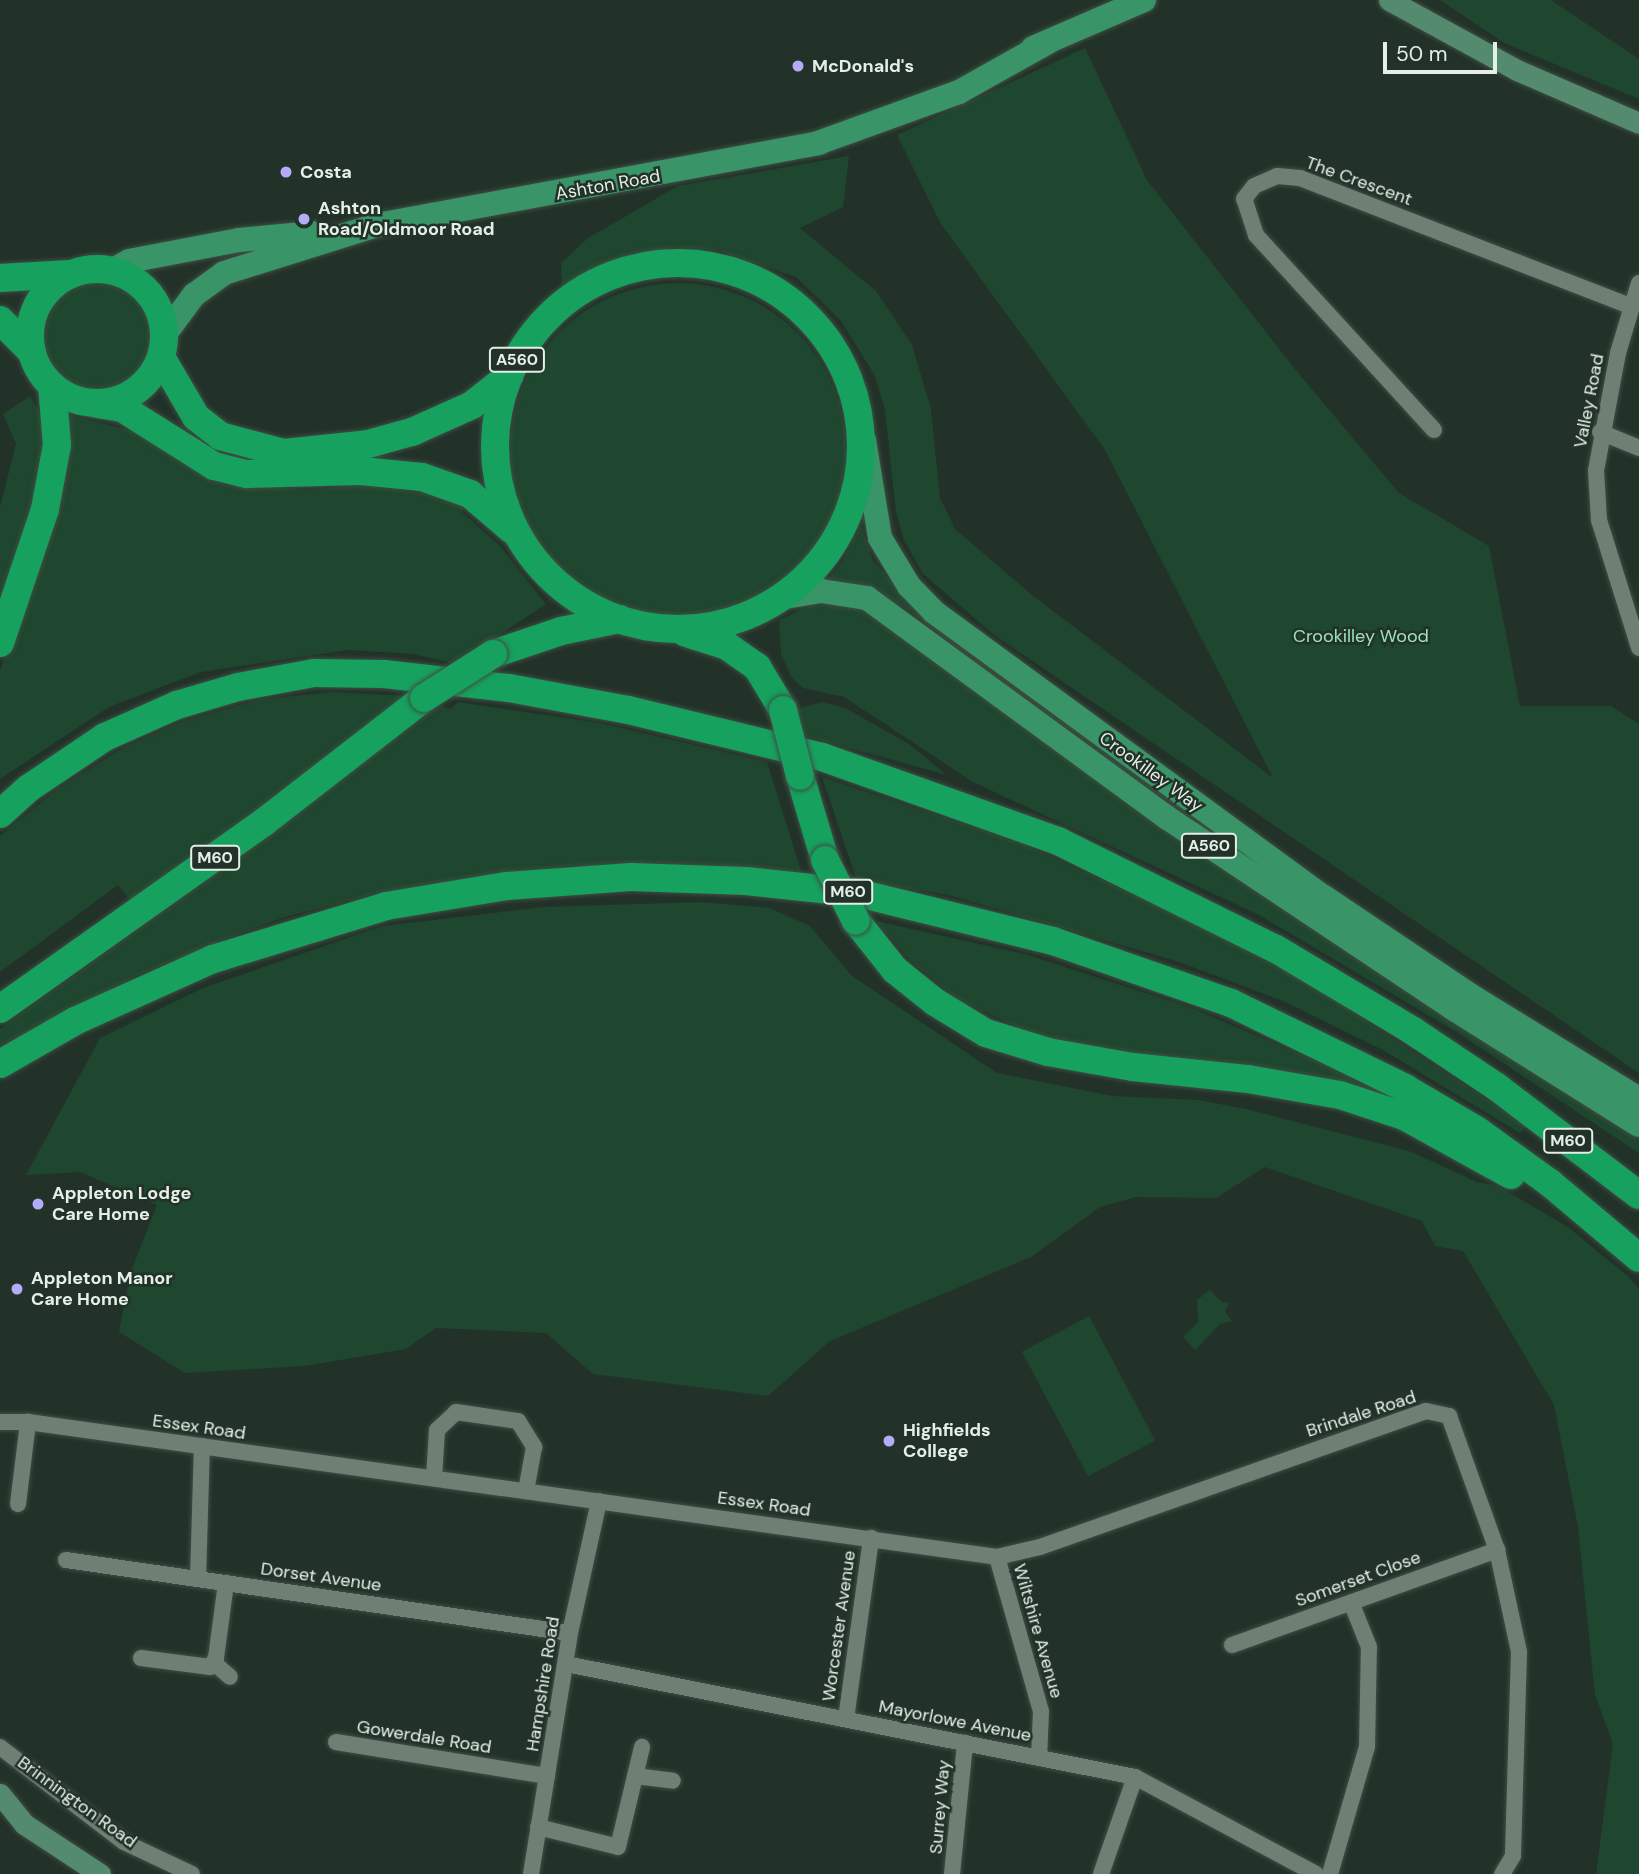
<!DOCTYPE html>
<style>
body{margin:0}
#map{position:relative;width:1639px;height:1874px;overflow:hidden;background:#223228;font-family:"DM Sans",sans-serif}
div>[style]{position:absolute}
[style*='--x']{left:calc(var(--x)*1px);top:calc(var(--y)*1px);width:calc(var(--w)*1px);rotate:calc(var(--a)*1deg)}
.green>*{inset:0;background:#1f462e;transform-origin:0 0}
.round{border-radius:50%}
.roads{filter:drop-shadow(0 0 2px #3f4d44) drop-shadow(0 0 2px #3f4d44)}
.street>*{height:16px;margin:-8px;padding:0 8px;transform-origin:8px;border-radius:8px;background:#6e8074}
.secondary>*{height:21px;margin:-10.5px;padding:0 10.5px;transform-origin:10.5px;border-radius:10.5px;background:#548a6d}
.primary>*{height:24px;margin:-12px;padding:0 12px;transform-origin:12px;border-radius:12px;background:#399467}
.highway>*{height:28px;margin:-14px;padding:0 14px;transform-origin:14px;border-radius:14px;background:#16a15e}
.highway>.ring{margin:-14px;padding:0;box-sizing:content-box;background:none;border:28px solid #16a15e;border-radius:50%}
.bridges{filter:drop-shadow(0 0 2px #3f4d44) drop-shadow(0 0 2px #3f4d44)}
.highway-bridge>*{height:28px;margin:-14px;padding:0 14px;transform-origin:14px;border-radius:14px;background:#16a15e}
.dots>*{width:19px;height:19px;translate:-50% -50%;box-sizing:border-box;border:4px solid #223228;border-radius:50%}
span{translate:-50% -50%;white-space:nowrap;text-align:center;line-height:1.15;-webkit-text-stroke:5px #223228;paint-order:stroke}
.shield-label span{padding:2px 5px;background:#223228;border:2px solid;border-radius:5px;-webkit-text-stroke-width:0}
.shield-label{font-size:16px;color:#e5efe8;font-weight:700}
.poi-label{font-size:18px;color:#e5efe8;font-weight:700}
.left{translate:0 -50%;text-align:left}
.street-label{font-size:18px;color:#e5efe8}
.park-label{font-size:18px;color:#9ce4b5}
.scale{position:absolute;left:1383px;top:42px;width:114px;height:32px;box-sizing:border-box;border:4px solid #e5efe8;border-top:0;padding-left:9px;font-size:21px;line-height:24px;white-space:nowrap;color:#e5efe8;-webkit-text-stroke:5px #223228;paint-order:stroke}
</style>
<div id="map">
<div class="green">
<i style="clip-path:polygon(1440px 0,1551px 0,1639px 59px,1639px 99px,1504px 43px)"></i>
<i style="clip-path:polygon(1085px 48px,1147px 180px,1294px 368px,1399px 493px,1489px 546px,1520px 706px,1611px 706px,1639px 724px,1639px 1073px,994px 635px,922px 573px,904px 540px,896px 512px,885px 410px,875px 376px,841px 321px,796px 277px,717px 250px,673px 247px,594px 270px,562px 290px,561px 263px,588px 238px,678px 186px,849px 156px,843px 207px,800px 228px,876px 291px,912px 345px,931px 409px,940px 498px,955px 529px,1032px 595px,1273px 778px,1105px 450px,941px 224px,897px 135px)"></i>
<i class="round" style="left:45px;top:282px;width:110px;height:110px"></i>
<i class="round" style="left:510px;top:283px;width:336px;height:336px"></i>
<i style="clip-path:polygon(30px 396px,46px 423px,40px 482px,0 616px,0 507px,16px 444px,3px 414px)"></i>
<i style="clip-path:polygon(67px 415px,138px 432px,213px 481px,305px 490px,365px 485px,449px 497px,464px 506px,462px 512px,499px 545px,546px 604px,455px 664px,414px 654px,348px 650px,201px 672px,109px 707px,0 779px,0 670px,41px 560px)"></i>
<i style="clip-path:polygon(861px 525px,873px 560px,913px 608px,1065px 722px,1465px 1003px,1218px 837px,1037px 709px,911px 612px,875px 590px,826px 581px,843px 561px)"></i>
<i style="clip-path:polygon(832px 602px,869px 609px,1460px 1022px,1639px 1140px,1639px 1153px,1455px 1031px,1259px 915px,973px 782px,844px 697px,803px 688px,792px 678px,781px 654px,779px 620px,809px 606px)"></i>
<i style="clip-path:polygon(329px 692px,413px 696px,137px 909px,118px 885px,0 972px,0 836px,56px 790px,123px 748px,181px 722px,258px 700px)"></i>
<i style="clip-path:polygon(458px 702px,600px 723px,767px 762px,802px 874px,678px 865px,567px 866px,382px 892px,285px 917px,222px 940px,140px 974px,0 1046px,0 1029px,200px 886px,439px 705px,450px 709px)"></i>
<i style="clip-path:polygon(822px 702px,845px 708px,909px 744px,947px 775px,805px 736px,796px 709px)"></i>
<i style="clip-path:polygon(822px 777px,1025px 845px,1264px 955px,1527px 1126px,1520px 1133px,1383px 1050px,1283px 1001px,1179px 962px,949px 895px,857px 881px)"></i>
<i style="clip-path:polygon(702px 902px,769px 908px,810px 926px,852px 976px,997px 1073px,1112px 1096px,1198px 1100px,1246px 1109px,1409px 1151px,1477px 1182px,1496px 1185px,1568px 1227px,1629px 1277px,1639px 1289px,1639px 1874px,1596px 1874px,1613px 1744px,1595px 1695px,1578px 1527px,1554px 1405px,1463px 1251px,1435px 1246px,1422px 1221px,1265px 1167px,1216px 1198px,1136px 1197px,1100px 1207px,1031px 1257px,830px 1341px,768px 1396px,593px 1374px,546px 1333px,436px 1328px,406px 1349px,304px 1366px,185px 1373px,119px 1332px,130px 1274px,157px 1205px,80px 1172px,26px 1175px,100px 1038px,203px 988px,382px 926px,544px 907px)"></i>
<i style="clip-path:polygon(876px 921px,1025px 954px,1192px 1008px,1325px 1065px,1390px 1099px,1044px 1039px,959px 1000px,911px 961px)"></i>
<i style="clip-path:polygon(1210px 1290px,1222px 1302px,1229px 1303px,1225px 1311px,1232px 1321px,1220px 1324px,1195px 1350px,1183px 1337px,1198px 1322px,1197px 1300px)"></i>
<i style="left:1089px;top:1316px;width:141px;height:76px;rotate:62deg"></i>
</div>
<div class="roads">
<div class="street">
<i style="--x:1639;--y:283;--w:73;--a:106.7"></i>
<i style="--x:1618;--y:353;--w:120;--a:100.6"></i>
<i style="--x:1596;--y:471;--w:49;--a:86.5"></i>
<i style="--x:1599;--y:520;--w:134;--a:72.6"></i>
<i style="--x:1434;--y:430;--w:264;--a:-132.4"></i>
<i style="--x:1256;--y:235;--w:38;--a:-108"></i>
<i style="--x:1244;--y:199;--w:16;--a:-52"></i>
<i style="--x:1254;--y:186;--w:25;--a:-23"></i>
<i style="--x:1277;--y:176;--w:23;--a:5"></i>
<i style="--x:1300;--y:178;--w:354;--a:21.2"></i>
<i style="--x:1600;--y:432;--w:42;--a:22.3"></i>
<i style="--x:0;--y:1422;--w:28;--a:0"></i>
<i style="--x:28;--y:1422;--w:978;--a:7.93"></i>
<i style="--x:997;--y:1557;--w:44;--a:-13.1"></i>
<i style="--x:1040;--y:1547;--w:409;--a:-19.4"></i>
<i style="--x:1426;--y:1411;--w:24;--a:12"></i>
<i style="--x:1449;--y:1416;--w:142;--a:70.3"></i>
<i style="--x:1497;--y:1550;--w:104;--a:77.8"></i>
<i style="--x:1519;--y:1652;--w:204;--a:91.7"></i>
<i style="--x:1513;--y:1856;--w:21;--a:121"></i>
<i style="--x:434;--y:1478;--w:48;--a:-86.4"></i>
<i style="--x:437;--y:1430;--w:26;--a:-43"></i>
<i style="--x:456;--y:1412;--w:63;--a:8.3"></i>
<i style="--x:518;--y:1421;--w:31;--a:58"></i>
<i style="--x:534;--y:1447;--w:45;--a:100.3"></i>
<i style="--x:18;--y:1504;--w:83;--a:-83"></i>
<i style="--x:997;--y:1557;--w:160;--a:74.1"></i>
<i style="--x:1041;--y:1711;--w:47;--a:92.4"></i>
<i style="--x:66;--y:1560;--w:509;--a:8.24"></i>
<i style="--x:198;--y:1579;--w:133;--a:-88.3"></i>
<i style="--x:1232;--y:1645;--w:282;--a:-19.7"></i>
<i style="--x:141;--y:1658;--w:70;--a:7.4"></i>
<i style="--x:210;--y:1667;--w:11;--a:-56"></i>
<i style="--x:216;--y:1658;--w:76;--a:-82.4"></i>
<i style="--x:214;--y:1663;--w:21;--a:41"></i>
<i style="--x:566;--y:1664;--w:580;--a:11.23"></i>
<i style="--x:1135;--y:1777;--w:205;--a:28.2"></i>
<i style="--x:846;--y:1719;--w:183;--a:-82.1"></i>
<i style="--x:336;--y:1742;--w:214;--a:9.2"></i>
<i style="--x:0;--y:1747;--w:156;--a:37.5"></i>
<i style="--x:124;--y:1842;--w:75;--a:25.2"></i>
<i style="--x:635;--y:1776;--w:38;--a:7"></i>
<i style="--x:538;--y:1827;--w:82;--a:14"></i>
<i style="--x:618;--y:1847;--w:103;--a:-76.5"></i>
<i style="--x:531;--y:1874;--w:244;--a:-80.8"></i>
<i style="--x:570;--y:1633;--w:135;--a:-77.6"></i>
<i style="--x:952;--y:1874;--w:132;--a:-84.3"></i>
<i style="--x:1101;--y:1874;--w:103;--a:-70.7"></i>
<i style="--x:1330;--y:1874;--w:132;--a:-73.8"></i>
<i style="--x:1367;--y:1747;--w:100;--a:-88.9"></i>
<i style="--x:1369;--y:1647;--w:48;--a:-111.8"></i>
</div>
<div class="secondary">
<i style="--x:1389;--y:0;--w:146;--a:28.7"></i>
<i style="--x:1517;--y:70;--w:133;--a:23.5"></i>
<i style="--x:0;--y:1794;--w:38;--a:51"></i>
<i style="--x:24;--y:1824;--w:91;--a:33.3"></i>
</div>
<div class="primary">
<i style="--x:1033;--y:48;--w:121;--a:-23.4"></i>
<i style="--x:113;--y:270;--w:18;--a:-29"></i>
<i style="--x:129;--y:261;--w:112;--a:-10.8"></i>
<i style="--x:239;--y:240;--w:74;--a:-5.4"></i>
<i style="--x:165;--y:334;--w:49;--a:-53.4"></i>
<i style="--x:194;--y:295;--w:37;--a:-36"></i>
<i style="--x:224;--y:273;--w:160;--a:-17.4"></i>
<i style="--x:377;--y:225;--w:449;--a:-10.5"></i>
<i style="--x:818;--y:143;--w:150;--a:-19.9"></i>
<i style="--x:959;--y:92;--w:102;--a:-29.3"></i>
<i style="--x:864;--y:440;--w:99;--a:80.7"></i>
<i style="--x:880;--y:538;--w:56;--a:58.9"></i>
<i style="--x:909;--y:586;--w:36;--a:46"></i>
<i style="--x:934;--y:612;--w:483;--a:36.2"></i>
<i style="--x:1324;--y:897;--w:179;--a:33.9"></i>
<i style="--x:1473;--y:997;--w:195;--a:31.6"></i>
<i style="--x:779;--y:598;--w:43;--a:-9.5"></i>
<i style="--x:821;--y:591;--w:47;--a:8.7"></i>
<i style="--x:867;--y:598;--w:371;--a:36.2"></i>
<i style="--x:1166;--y:817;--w:346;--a:33.7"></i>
<i style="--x:1454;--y:1009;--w:218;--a:32.1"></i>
</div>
<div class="highway">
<i class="ring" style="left:495px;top:263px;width:338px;height:338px"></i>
<i class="ring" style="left:30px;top:269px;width:106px;height:106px"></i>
<i style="--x:0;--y:278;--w:70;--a:-3.3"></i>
<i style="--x:0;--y:320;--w:45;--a:45"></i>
<i style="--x:161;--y:357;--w:69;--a:59.7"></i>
<i style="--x:196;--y:417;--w:31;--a:38"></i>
<i style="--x:220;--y:436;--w:66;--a:14.9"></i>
<i style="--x:284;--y:453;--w:84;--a:-6.1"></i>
<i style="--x:368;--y:444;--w:46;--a:-15.3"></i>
<i style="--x:412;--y:432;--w:66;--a:-24.2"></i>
<i style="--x:472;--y:405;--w:48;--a:-38.3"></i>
<i style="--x:97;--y:404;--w:25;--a:9"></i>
<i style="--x:122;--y:408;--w:109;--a:32.2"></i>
<i style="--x:214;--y:466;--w:34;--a:14"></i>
<i style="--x:247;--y:474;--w:114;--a:-1.5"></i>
<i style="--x:361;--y:471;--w:61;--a:5.6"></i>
<i style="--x:422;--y:477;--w:51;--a:19.5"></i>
<i style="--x:470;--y:494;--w:55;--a:40.6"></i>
<i style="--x:686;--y:633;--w:43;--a:17.6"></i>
<i style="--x:727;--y:646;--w:37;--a:35"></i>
<i style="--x:757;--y:667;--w:50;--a:58.8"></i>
<i style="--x:0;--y:643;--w:141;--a:-71.4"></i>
<i style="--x:45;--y:509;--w:65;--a:-79.4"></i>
<i style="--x:57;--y:445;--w:59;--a:-94.8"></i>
<i style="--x:493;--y:654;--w:72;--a:-18.7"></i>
<i style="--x:561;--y:631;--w:60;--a:-11.5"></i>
<i style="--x:800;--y:776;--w:88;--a:73.4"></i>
<i style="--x:0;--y:814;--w:39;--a:-42"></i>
<i style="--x:29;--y:788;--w:92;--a:-33.9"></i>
<i style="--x:105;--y:737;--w:79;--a:-24"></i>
<i style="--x:177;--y:705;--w:64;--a:-16.4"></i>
<i style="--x:238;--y:687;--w:77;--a:-10.4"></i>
<i style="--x:314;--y:673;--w:70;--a:0.8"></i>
<i style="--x:384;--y:674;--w:126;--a:6.4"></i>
<i style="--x:509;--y:688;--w:121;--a:10.5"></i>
<i style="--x:628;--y:710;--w:200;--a:13.6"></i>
<i style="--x:822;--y:757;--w:251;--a:19.6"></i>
<i style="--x:1058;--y:841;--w:243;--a:26.4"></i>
<i style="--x:1276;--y:949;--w:160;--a:30.9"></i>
<i style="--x:1413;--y:1031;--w:101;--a:33.7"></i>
<i style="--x:1497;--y:1087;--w:178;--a:37.3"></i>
<i style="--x:856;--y:921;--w:63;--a:51.5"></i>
<i style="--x:895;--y:970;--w:51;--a:38.7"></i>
<i style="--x:935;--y:1002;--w:60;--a:31.3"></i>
<i style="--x:986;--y:1033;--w:65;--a:17"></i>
<i style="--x:1048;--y:1052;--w:86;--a:10"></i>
<i style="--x:1133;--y:1067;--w:116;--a:6"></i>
<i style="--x:1248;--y:1079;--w:93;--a:9.9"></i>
<i style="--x:1340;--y:1095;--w:67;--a:18.2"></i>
<i style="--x:1404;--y:1116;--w:122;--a:28.9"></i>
<i style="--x:0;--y:1009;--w:324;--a:-35.3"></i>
<i style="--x:264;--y:822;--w:202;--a:-37.8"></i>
<i style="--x:0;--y:1064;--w:86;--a:-29.8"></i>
<i style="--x:75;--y:1021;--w:151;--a:-24.2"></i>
<i style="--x:213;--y:959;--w:181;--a:-17"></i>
<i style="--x:386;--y:906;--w:123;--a:-9.4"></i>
<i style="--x:507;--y:886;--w:124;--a:-4.2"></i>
<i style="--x:631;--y:877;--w:115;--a:2"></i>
<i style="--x:746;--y:881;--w:113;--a:6.1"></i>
<i style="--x:858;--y:893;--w:201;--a:13.8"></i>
<i style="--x:1053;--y:941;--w:188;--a:19.2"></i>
<i style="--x:1231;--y:1003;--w:194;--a:26"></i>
<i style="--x:1405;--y:1088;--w:85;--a:30.5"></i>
<i style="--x:1478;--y:1131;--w:89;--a:35.8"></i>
<i style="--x:1550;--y:1183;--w:116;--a:40.1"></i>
</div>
</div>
<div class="bridges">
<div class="highway-bridge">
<i style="--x:424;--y:698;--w:82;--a:-32.5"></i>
<i style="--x:783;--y:710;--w:68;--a:75.6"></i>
<i style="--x:825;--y:860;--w:68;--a:63.1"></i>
</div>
</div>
<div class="dots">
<i style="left:798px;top:66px;background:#b4acf9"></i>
<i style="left:286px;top:172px;background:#b4acf9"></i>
<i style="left:304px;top:219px;background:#b4acf9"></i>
<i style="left:38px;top:1204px;background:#b4acf9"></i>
<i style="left:17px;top:1289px;background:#b4acf9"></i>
<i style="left:889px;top:1441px;background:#b4acf9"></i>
</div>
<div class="shield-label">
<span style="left:517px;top:360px">A560</span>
<span style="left:1209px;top:846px">A560</span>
<span style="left:215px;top:858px">M60</span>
<span style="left:848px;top:892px">M60</span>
<span style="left:1568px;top:1141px">M60</span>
</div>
<div class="poi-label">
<span class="left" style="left:812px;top:66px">McDonald's</span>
<span class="left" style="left:300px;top:172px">Costa</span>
<span class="left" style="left:318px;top:219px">Ashton<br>Road/Oldmoor Road</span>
<span class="left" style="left:52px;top:1204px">Appleton Lodge<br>Care Home</span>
<span class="left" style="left:31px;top:1289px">Appleton Manor<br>Care Home</span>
<span class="left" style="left:903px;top:1441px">Highfields<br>College</span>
</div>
<div class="street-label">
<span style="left:1359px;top:181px;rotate:20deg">The Crescent</span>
<span style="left:608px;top:185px;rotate:-10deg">Ashton Road</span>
<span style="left:1589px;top:401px;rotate:-79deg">Valley Road</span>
<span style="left:1151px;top:772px;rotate:36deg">Crookilley Way</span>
<span style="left:1361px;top:1414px;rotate:-18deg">Brindale Road</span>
<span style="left:199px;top:1427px;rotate:8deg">Essex Road</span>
<span style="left:764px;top:1504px;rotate:8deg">Essex Road</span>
<span style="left:321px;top:1577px;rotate:8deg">Dorset Avenue</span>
<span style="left:1358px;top:1579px;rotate:-20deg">Somerset Close</span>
<span style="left:839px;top:1626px;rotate:-82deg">Worcester Avenue</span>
<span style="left:1038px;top:1631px;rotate:74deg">Wiltshire Avenue</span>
<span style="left:543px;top:1684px;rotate:-81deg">Hampshire Road</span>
<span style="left:955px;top:1721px;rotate:11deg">Mayorlowe Avenue</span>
<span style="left:424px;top:1737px;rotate:9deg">Gowerdale Road</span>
<span style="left:77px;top:1802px;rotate:36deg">Brinnington Road</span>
<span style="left:940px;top:1807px;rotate:-85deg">Surrey Way</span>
</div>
<div class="park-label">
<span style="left:1361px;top:636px">Crookilley Wood</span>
</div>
<div class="scale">50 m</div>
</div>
